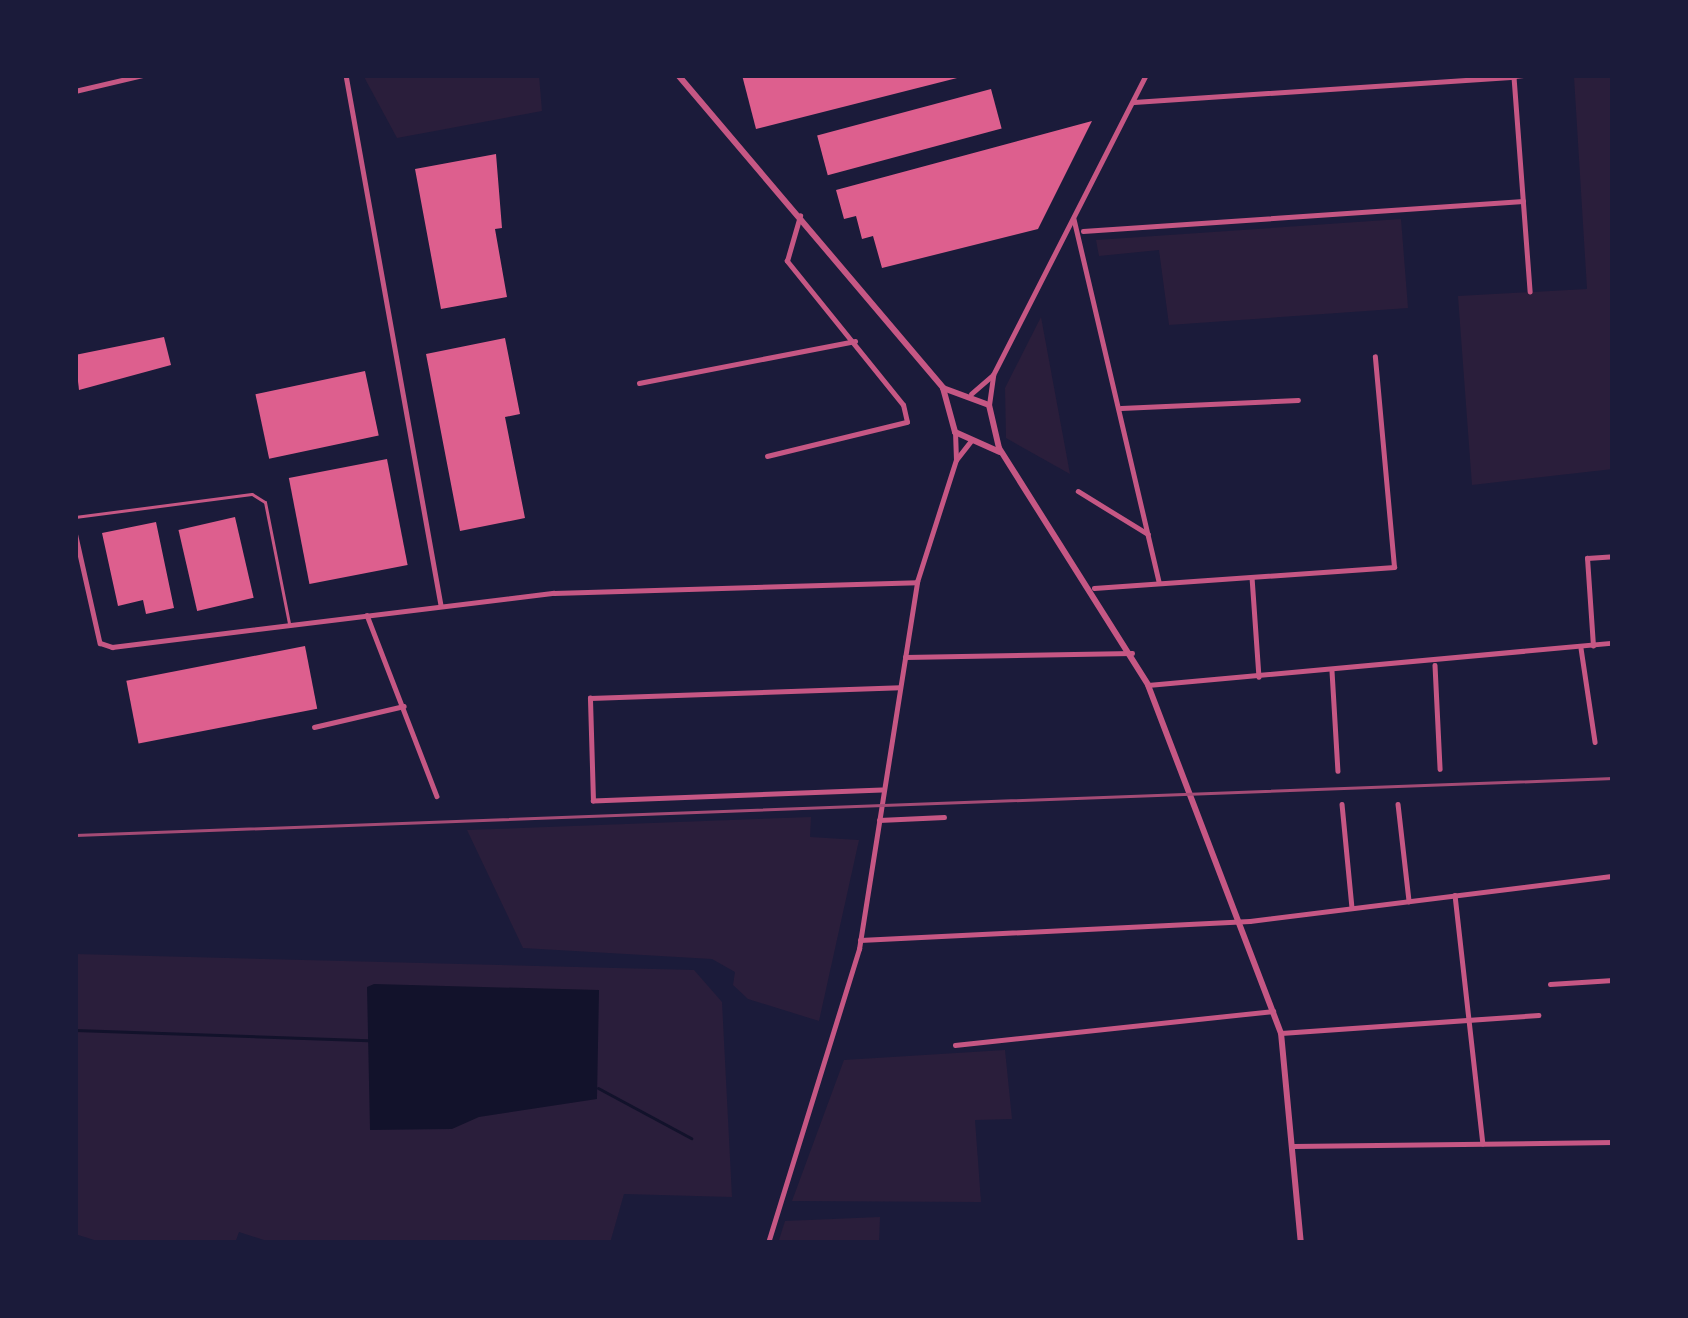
<!DOCTYPE html>
<style>
body{margin:0}
#map{position:relative;width:1688px;height:1318px;overflow:hidden;background:#1b1b3a;font-family:"Exo 2",sans-serif}
div>[style]{position:absolute}
[style*='--x']{left:calc(var(--x)*1px);top:calc(var(--y)*1px);width:calc(var(--w)*1px);rotate:calc(var(--a)*1deg)}
.green>*{inset:0;background:#2a1e3b}
.water>*{inset:0;background:#12122b}
.stream>*{height:3px;margin:-1.5px;padding:0 1.5px;transform-origin:1.5px;border-radius:1.5px;background:#12122b}
.building>*{inset:0;background:#dd5f8e;transform-origin:0 0}
.service>*{height:3px;margin:-1.5px;padding:0 1.5px;transform-origin:1.5px;border-radius:1.5px;background:#c65784}
.minor>*{height:4.5px;margin:-2.25px;padding:0 2.25px;transform-origin:2.25px;border-radius:2.25px;background:#c65784}
.tertiary>*{height:6px;margin:-3px;padding:0 3px;transform-origin:3px;border-radius:3px;background:#c65784}
.rail>*{height:3px;margin:-1.5px;padding:0 1.5px;transform-origin:1.5px;border-radius:1.5px;background:#a44b75}
span{translate:-50% -50%;white-space:nowrap;text-align:center;line-height:1.15;-webkit-text-stroke:12px #1b1b3a;paint-order:stroke}
.frame{position:absolute;inset:0;border:78px solid #1b1b3a;pointer-events:none}
</style>
<div id="map">
<div class="green">
<i style="clip-path:polygon(363px 75px,539px 75px,542px 111px,397px 138px)"></i>
<i style="clip-path:polygon(1556px 75px,1613px 75px,1613px 469px,1472px 485px,1458px 296px,1587px 289px,1574px 77px)"></i>
<i style="clip-path:polygon(1401px 219px,1408px 308px,1169px 325px,1159px 250px,1099px 256px,1096px 240px)"></i>
<i style="clip-path:polygon(1041px 317px,1070px 474px,1006px 438px,1005px 388px)"></i>
<i style="clip-path:polygon(811px 817px,810px 837px,859px 840px,819px 1021px,748px 999px,733px 985px,735px 972px,712px 959px,523px 948px,467px 830px)"></i>
<i style="clip-path:polygon(75px 954px,694px 970px,722px 1002px,732px 1197px,624px 1194px,610px 1243px,273px 1243px,239px 1232px,235px 1243px,104px 1243px,75px 1234px)"></i>
<i style="clip-path:polygon(1005px 1050px,1012px 1119px,975px 1120px,981px 1202px,792px 1201px,844px 1060px)"></i>
<i style="clip-path:polygon(880px 1217px,879px 1243px,778px 1243px,785px 1221px)"></i>
</div>
<div class="water">
<i style="clip-path:polygon(374px 984px,599px 990px,597px 1099px,479px 1117px,452px 1129px,370px 1130px,367px 987px)"></i>
</div>
<div class="stream">
<i style="--x:75;--y:1030;--w:293;--a:2"></i>
<i style="--x:598;--y:1088;--w:106;--a:28.3"></i>
</div>
<div class="building">
<i style="clip-path:polygon(742px 75px,960px 75px,961px 77px,756px 129px)"></i>
<i style="left:991px;top:89px;width:41px;height:180px;rotate:75deg"></i>
<i style="clip-path:polygon(1092px 121px,1038px 229px,882px 268px,873px 236px,862px 239px,856px 216px,844px 219px,836px 190px)"></i>
<i style="clip-path:polygon(496px 154px,502px 228px,495px 229px,507px 297px,441px 309px,415px 169px)"></i>
<i style="clip-path:polygon(164px 337px,171px 365px,79px 390px,75px 355px)"></i>
<i style="clip-path:polygon(505px 338px,520px 414px,505px 417px,525px 518px,460px 531px,426px 354px)"></i>
<i style="left:365px;top:371px;width:66px;height:112px;rotate:78deg"></i>
<i style="left:387px;top:459px;width:108px;height:100px;rotate:79deg"></i>
<i style="left:235px;top:517px;width:83px;height:58px;rotate:77deg"></i>
<i style="clip-path:polygon(156px 522px,174px 608px,146px 614px,143px 600px,118px 606px,102px 533px)"></i>
<i style="left:305px;top:646px;width:64px;height:182px;rotate:79deg"></i>
</div>
<div class="service">
<i style="--x:1515;--y:77;--w:16;--a:-7"></i>
<i style="--x:75;--y:517;--w:178;--a:-7.4"></i>
<i style="--x:252;--y:494;--w:15;--a:32"></i>
<i style="--x:265;--y:502;--w:123;--a:78.8"></i>
</div>
<div class="minor">
<i style="--x:346;--y:75;--w:538;--a:79.84"></i>
<i style="--x:75;--y:91;--w:70;--a:-13.2"></i>
<i style="--x:1134;--y:102;--w:381;--a:-3.8"></i>
<i style="--x:1514;--y:77;--w:215;--a:85.7"></i>
<i style="--x:1074;--y:219;--w:372;--a:76.8"></i>
<i style="--x:1083;--y:231;--w:441;--a:-3.9"></i>
<i style="--x:639;--y:383;--w:220;--a:-11"></i>
<i style="--x:971;--y:394;--w:29;--a:-41"></i>
<i style="--x:993;--y:375;--w:337;--a:-63"></i>
<i style="--x:989;--y:405;--w:30;--a:-82"></i>
<i style="--x:1121;--y:408;--w:177;--a:-2.6"></i>
<i style="--x:767;--y:456;--w:144;--a:-13.7"></i>
<i style="--x:907;--y:422;--w:17;--a:-103"></i>
<i style="--x:903;--y:405;--w:185;--a:-128.9"></i>
<i style="--x:787;--y:261;--w:47;--a:-73.9"></i>
<i style="--x:956;--y:460;--w:24;--a:-52"></i>
<i style="--x:1078;--y:491;--w:82;--a:31.6"></i>
<i style="--x:75;--y:532;--w:114;--a:77.3"></i>
<i style="--x:100;--y:643;--w:13;--a:18"></i>
<i style="--x:112;--y:647;--w:445;--a:-7"></i>
<i style="--x:554;--y:593;--w:363;--a:-1.7"></i>
<i style="--x:1252;--y:577;--w:100;--a:86"></i>
<i style="--x:1094;--y:588;--w:301;--a:-4"></i>
<i style="--x:1394;--y:567;--w:211;--a:-95.2"></i>
<i style="--x:367;--y:615;--w:194;--a:68.9"></i>
<i style="--x:1593;--y:646;--w:88;--a:-93.9"></i>
<i style="--x:1587;--y:558;--w:26;--a:-4"></i>
<i style="--x:1581;--y:648;--w:95;--a:81.5"></i>
<i style="--x:905;--y:657;--w:227;--a:-1"></i>
<i style="--x:1435;--y:665;--w:104;--a:87.2"></i>
<i style="--x:1332;--y:671;--w:100;--a:86.6"></i>
<i style="--x:1148;--y:685;--w:467;--a:-5.2"></i>
<i style="--x:314;--y:727;--w:92;--a:-13.1"></i>
<i style="--x:882;--y:790;--w:289;--a:177.8"></i>
<i style="--x:593;--y:801;--w:103;--a:-91.7"></i>
<i style="--x:590;--y:698;--w:310;--a:-2"></i>
<i style="--x:1342;--y:804;--w:104;--a:84.5"></i>
<i style="--x:1398;--y:804;--w:98;--a:83.5"></i>
<i style="--x:879;--y:820;--w:65;--a:-2.6"></i>
<i style="--x:1455;--y:895;--w:250;--a:83.6"></i>
<i style="--x:860;--y:940;--w:390;--a:-2.8"></i>
<i style="--x:1250;--y:921;--w:366;--a:-7.1"></i>
<i style="--x:1550;--y:984;--w:63;--a:-3.6"></i>
<i style="--x:1281;--y:1033;--w:258;--a:-4"></i>
<i style="--x:955;--y:1045;--w:320;--a:-6.1"></i>
<i style="--x:1293;--y:1146;--w:320;--a:-0.7"></i>
<i style="--x:768;--y:1243;--w:308;--a:-72.8"></i>
<i style="--x:859;--y:949;--w:372;--a:-81"></i>
<i style="--x:917;--y:582;--w:128;--a:-72.3"></i>
<i style="--x:956;--y:460;--w:27;--a:-92"></i>
</div>
<div class="tertiary">
<i style="--x:678;--y:75;--w:410;--a:49.7"></i>
<i style="--x:943;--y:388;--w:46;--a:74.7"></i>
<i style="--x:955;--y:432;--w:49;--a:24"></i>
<i style="--x:943;--y:388;--w:49;--a:20.3"></i>
<i style="--x:989;--y:405;--w:44;--a:76.9"></i>
<i style="--x:999;--y:448;--w:280;--a:57.8"></i>
<i style="--x:1148;--y:685;--w:373;--a:69.1"></i>
<i style="--x:1281;--y:1033;--w:211;--a:84.6"></i>
</div>
<div class="rail">
<i style="--x:75;--y:835;--w:1539;--a:-2.12"></i>
</div>
<div class="frame"></div>
</div>
